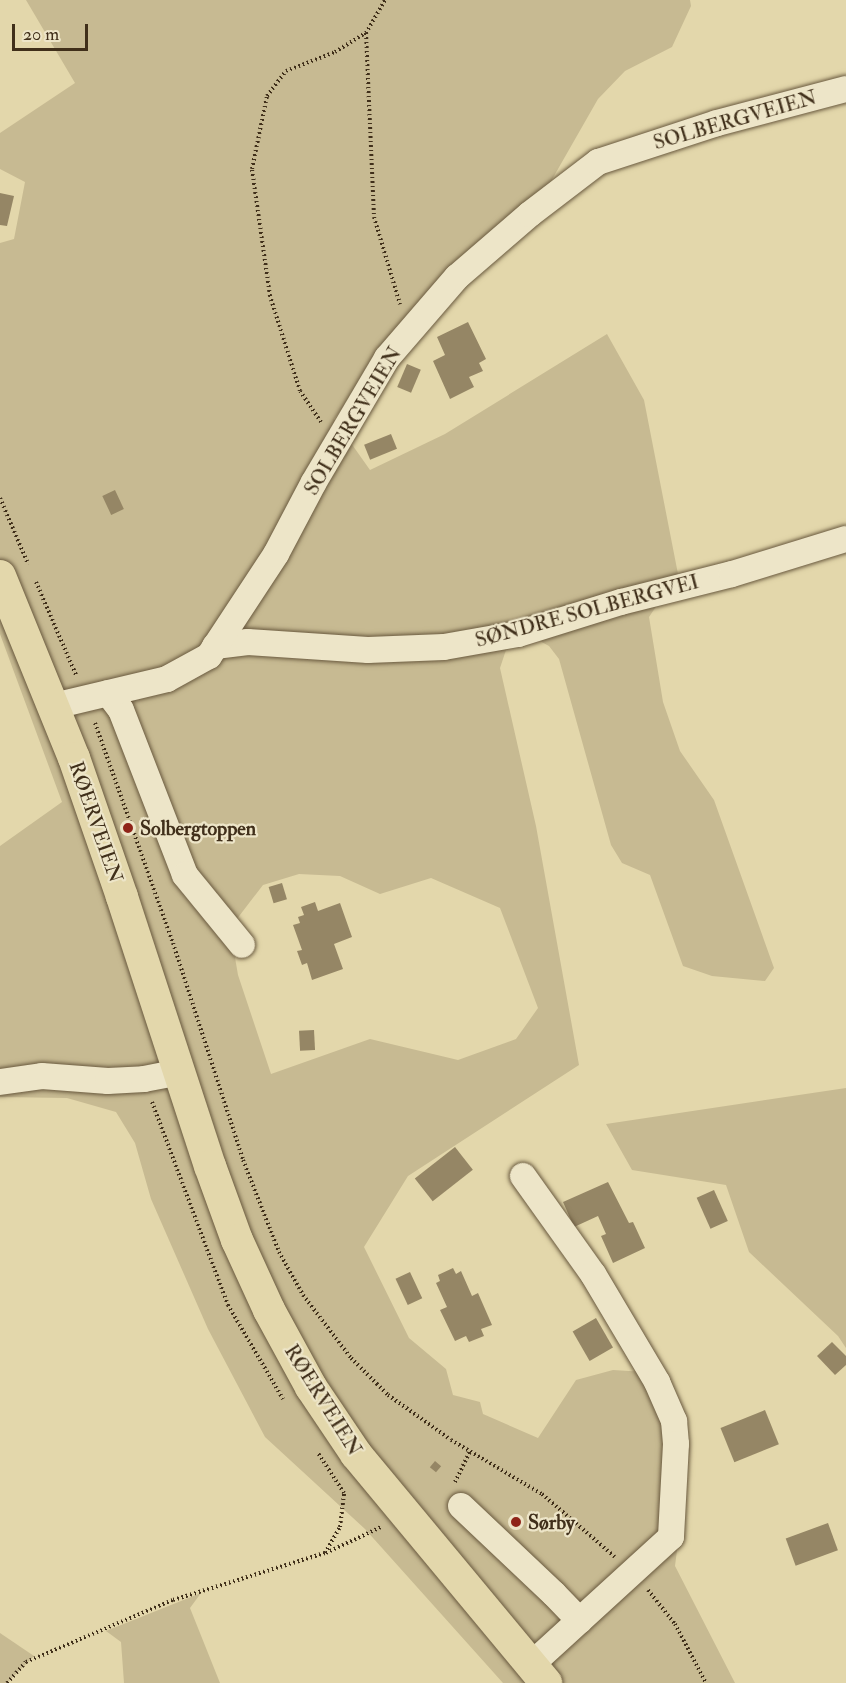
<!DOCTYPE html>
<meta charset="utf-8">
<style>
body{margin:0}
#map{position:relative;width:846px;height:1683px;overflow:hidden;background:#e3d7ab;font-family:"IM FELL Double Pica",serif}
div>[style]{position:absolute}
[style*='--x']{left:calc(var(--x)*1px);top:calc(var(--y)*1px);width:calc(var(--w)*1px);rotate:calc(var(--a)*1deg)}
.green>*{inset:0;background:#c7ba92}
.building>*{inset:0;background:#958665;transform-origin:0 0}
.path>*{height:4px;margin-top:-2px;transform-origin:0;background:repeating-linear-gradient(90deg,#402f1a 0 1.5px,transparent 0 4.5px)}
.roads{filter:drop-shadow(0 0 2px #69593e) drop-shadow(0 0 2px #69593e)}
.minor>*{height:26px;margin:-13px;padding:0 13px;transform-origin:13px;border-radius:13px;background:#ede5c8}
.major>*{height:32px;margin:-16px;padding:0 16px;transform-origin:16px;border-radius:16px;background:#e3d7ab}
.dots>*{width:16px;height:16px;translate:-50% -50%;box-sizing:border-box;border:3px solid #ede5c8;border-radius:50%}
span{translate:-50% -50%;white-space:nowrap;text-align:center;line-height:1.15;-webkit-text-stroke:4.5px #ede5c8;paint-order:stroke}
.street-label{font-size:20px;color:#402f1a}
.poi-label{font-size:20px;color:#402f1a;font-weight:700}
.left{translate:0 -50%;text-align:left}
.scale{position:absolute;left:12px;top:24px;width:76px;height:27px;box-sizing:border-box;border:3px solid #402f1a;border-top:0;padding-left:8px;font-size:18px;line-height:21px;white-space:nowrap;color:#402f1a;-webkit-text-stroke:4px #ede5c8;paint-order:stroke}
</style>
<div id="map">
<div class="green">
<i style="clip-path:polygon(evenodd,26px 0,690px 0,691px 6px,672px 47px,625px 71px,598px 99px,550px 183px,447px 269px,334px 419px,370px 470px,445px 434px,607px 334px,644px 400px,678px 574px,649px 617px,663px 702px,680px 751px,714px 800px,774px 968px,765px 981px,712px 976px,683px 966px,650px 875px,622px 863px,611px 845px,559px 659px,549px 646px,538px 640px,506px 650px,500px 668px,536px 826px,579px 1065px,408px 1176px,364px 1247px,409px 1338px,446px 1369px,453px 1395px,480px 1402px,483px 1414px,538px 1438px,576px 1380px,613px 1370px,661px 1373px,690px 1449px,675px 1566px,735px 1683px,503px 1683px,365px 1529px,265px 1437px,208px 1329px,151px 1199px,135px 1143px,116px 1112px,67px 1098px,0 1097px,0 846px,62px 802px,0 634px,0 243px,14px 239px,25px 182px,0 169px,0 133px,75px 83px,26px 0,299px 874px,340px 876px,380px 894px,431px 878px,500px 908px,538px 1008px,516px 1039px,458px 1060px,370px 1039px,271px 1074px,238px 975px,230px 928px,263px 885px,299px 874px)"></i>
<i style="clip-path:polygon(846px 1088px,846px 1348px,838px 1336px,749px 1252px,726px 1185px,632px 1170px,606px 1124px)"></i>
<i style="clip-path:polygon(201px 1593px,190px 1608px,220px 1683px,124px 1683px,121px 1642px,106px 1631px)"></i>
<i style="clip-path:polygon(0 1633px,34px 1656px,7px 1683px,0 1683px)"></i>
</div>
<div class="building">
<i style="clip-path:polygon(0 193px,14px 196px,7px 226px,0 225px)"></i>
<i style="clip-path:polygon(468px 322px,486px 359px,479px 363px,483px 371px,469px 377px,474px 387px,450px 399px,433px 361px,445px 355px,437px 337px)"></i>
<i style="left:407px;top:364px;width:15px;height:25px;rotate:23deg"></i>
<i style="left:391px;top:434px;width:16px;height:29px;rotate:68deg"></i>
<i style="left:115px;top:490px;width:21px;height:14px;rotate:65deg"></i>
<i style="left:282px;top:883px;width:17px;height:14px;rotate:73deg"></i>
<i style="clip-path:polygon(315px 902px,318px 911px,340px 903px,352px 937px,334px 944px,343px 969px,312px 980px,307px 963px,302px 965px,297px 951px,302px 950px,293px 925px,300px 923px,298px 917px,304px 915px,301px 907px)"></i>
<i style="left:314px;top:1030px;width:20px;height:15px;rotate:87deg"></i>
<i style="left:455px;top:1147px;width:29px;height:51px;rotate:52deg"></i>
<i style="clip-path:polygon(608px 1182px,629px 1223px,633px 1222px,645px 1248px,613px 1263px,601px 1236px,606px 1234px,598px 1216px,574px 1227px,563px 1202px)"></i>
<i style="left:714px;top:1190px;width:34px;height:19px;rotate:66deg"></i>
<i style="clip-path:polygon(453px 1268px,456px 1274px,461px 1271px,472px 1296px,478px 1293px,492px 1325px,481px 1329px,484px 1336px,469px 1342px,466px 1336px,455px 1341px,440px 1310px,447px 1307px,436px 1283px,440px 1281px,438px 1275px)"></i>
<i style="left:410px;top:1272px;width:29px;height:16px;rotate:65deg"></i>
<i style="left:596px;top:1318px;width:34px;height:27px;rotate:60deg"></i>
<i style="clip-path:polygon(832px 1342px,846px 1356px,846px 1365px,835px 1375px,817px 1356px)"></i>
<i style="left:765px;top:1410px;width:37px;height:48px;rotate:68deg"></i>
<i style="left:435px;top:1461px;width:8px;height:8px;rotate:40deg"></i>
<i style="left:828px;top:1523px;width:29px;height:45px;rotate:70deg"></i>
</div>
<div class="path">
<i style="--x:366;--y:33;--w:184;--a:87.5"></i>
<i style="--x:374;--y:217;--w:91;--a:73.4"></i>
<i style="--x:321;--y:422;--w:37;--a:-124"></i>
<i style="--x:300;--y:391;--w:100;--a:-107.5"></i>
<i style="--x:270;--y:296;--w:128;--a:-98.1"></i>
<i style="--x:252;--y:169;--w:75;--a:-78.4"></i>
<i style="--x:267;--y:96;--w:31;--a:-53"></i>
<i style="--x:286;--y:71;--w:53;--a:-21.2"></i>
<i style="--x:335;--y:52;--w:36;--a:-32"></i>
<i style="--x:366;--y:33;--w:38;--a:-60"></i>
<i style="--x:0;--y:498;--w:72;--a:67"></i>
<i style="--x:36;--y:582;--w:103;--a:66.7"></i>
<i style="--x:95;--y:723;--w:233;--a:70.5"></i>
<i style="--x:173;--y:943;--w:228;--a:72.1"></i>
<i style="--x:243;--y:1160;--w:99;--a:68.6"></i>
<i style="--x:279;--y:1252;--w:49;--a:60.8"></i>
<i style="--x:303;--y:1295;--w:79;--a:52.7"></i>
<i style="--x:351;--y:1358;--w:52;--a:45"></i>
<i style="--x:388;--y:1395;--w:77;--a:35.5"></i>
<i style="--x:451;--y:1440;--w:106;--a:30.7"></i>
<i style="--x:542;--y:1494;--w:96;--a:40.8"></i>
<i style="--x:152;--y:1102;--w:217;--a:69.5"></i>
<i style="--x:228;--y:1305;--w:109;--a:59.7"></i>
<i style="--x:455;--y:1482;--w:34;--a:-64"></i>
<i style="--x:326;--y:1553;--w:61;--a:-25.3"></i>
<i style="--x:648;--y:1590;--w:43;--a:51.5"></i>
<i style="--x:675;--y:1624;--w:67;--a:62.3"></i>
<i style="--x:7;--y:1683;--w:28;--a:-48"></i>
<i style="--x:26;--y:1662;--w:160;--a:-22.9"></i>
<i style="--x:173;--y:1600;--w:159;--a:-17.2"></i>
<i style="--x:325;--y:1553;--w:30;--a:-60"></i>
<i style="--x:340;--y:1527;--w:34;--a:-83"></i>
<i style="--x:344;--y:1493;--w:48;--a:-123"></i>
</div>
<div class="roads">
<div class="minor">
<i style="--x:215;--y:646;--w:33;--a:-7"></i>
<i style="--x:248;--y:642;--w:120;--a:3.8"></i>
<i style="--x:368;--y:650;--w:76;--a:-2.3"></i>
<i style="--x:444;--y:647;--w:75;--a:-10"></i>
<i style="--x:518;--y:634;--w:108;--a:-17.3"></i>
<i style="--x:621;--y:602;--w:114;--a:-14.2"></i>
<i style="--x:732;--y:574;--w:119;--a:-17.1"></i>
<i style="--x:108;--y:693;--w:21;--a:53"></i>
<i style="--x:121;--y:710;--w:177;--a:68.8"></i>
<i style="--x:185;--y:875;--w:90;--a:50.8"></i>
<i style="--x:54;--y:706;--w:116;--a:-13.4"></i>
<i style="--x:167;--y:679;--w:48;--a:-28.7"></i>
<i style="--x:209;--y:656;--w:122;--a:-56.7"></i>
<i style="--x:276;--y:554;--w:81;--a:-62.2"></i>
<i style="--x:314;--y:482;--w:144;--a:-59.5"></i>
<i style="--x:387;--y:358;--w:107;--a:-49.2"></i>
<i style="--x:457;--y:277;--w:96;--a:-40.8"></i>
<i style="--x:530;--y:214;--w:86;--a:-37.4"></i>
<i style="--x:598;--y:162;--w:125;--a:-18.1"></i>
<i style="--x:717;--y:123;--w:133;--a:-14.8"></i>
<i style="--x:0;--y:1082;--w:42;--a:-8.1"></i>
<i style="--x:42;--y:1076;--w:66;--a:4.3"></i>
<i style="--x:108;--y:1081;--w:36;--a:-3"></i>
<i style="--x:144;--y:1079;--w:36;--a:-11"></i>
<i style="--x:523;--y:1176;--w:120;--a:54.5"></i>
<i style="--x:593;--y:1274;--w:126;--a:59.3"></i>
<i style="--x:657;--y:1382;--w:43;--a:66.4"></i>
<i style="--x:674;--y:1421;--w:23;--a:85"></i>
<i style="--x:676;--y:1444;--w:93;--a:93.1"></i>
<i style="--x:671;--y:1537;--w:190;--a:137.6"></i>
<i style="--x:461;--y:1506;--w:128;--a:43.4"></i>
<i style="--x:554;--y:1594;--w:37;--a:46"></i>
</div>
<div class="major">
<i style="--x:0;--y:576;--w:196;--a:67.9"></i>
<i style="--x:74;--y:758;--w:147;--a:70.9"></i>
<i style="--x:122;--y:897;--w:283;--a:71.9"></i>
<i style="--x:210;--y:1166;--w:79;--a:70"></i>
<i style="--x:237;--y:1240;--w:77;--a:65.4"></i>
<i style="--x:269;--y:1310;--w:88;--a:61.4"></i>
<i style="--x:311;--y:1387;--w:81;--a:56.1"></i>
<i style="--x:356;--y:1454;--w:298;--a:50.3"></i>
</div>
</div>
<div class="dots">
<i style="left:128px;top:828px;background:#8f2418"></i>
<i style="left:516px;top:1522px;background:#8f2418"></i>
</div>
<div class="street-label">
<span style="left:735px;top:120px;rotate:-16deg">SOLBERGVEIEN</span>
<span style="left:353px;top:421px;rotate:-59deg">SOLBERGVEIEN</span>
<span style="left:587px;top:611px;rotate:-15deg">SØNDRE SOLBERGVEI</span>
<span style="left:96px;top:822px;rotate:71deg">RØERVEIEN</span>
<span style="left:323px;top:1400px;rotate:58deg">RØERVEIEN</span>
</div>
<div class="poi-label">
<span class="left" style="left:140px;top:828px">Solbergtoppen</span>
<span class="left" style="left:528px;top:1522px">Sørby</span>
</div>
<div class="scale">20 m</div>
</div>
